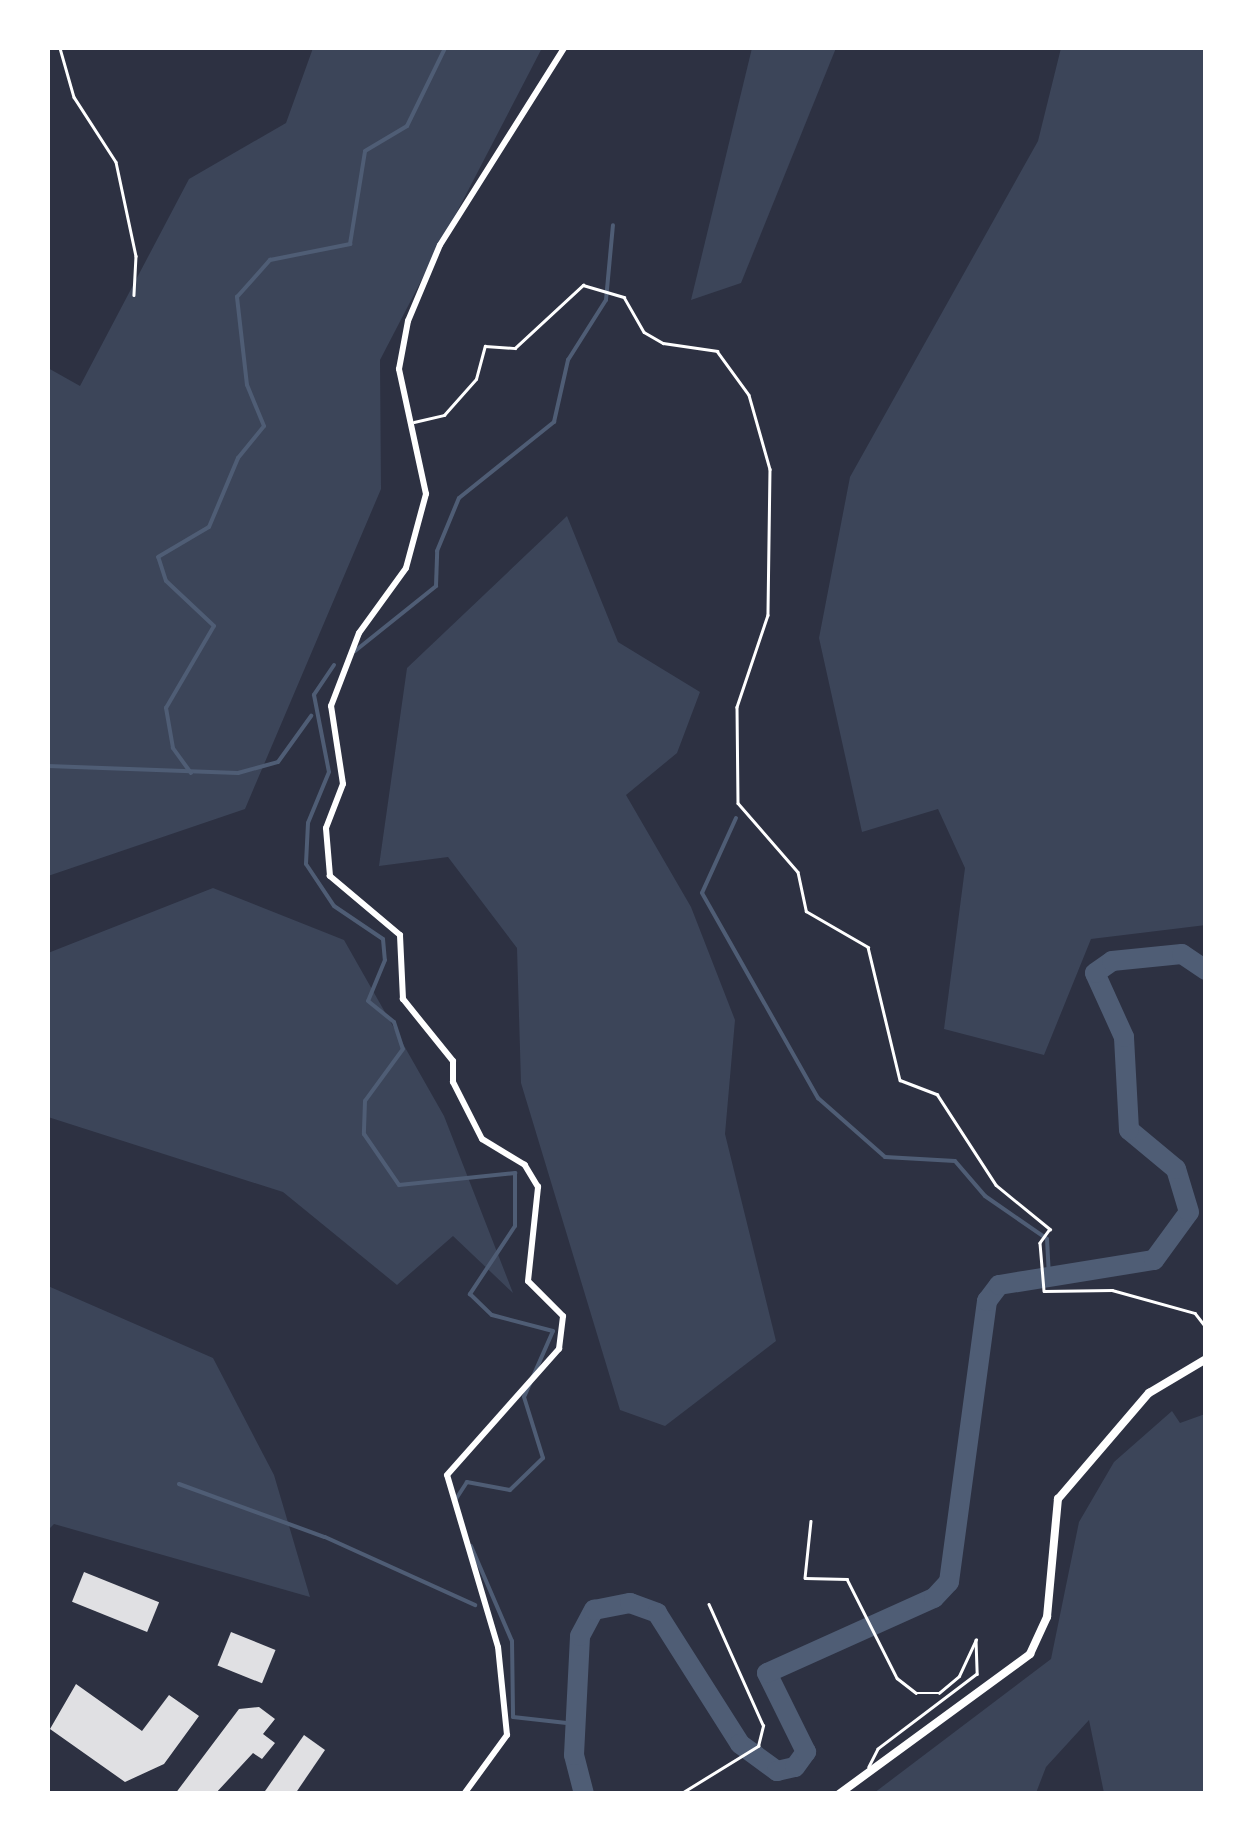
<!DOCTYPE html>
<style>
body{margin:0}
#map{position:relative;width:1253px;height:1841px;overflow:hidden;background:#2d3142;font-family:Helvetica,sans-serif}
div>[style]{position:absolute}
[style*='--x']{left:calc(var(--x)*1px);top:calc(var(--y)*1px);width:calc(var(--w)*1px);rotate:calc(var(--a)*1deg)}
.green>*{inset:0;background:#3c4559}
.stream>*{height:4px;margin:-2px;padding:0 2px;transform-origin:2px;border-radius:2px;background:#4f5d75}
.river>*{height:20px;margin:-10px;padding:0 10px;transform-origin:10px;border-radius:10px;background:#4f5d75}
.building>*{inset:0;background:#e0e0e3;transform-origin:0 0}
.service>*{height:2.5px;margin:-1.25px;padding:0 1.25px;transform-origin:1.25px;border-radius:1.25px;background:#fff}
.minor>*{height:6px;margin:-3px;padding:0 3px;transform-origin:3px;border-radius:3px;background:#fff}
.tertiary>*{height:8px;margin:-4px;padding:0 4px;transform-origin:4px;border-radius:4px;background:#fff}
span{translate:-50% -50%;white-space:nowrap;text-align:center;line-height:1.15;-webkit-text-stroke:10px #fff;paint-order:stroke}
.frame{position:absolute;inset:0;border:50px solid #fff;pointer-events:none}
</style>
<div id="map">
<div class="green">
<i style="clip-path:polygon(313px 48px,542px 48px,380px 360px,381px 489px,245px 809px,48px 876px,48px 368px,80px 386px,189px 179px,286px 123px)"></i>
<i style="clip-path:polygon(752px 48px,836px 48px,741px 283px,691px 300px)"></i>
<i style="clip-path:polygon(1061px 48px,1205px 48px,1206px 925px,1091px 939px,1044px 1055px,944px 1029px,965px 868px,938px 809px,862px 832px,819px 638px,850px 477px,1038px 141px)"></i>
<i style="clip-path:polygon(567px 516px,618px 642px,700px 692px,677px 753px,626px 795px,691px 907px,735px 1020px,725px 1134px,776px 1341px,665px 1426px,620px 1410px,521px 1083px,517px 948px,448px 857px,379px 866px,407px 668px)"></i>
<i style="clip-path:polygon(213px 888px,344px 940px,444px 1116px,513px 1293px,453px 1236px,397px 1285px,283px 1192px,48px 1117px,48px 953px)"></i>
<i style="clip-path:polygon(48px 1286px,213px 1358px,274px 1475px,310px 1597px,54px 1524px,48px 1530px)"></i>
<i style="clip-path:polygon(1172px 1411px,1180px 1423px,1205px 1414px,1205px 1793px,1104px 1793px,1089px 1720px,1046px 1767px,1036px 1793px,874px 1793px,1051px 1659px,1079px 1522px,1114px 1462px)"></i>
</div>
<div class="stream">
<i style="--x:355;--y:651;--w:104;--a:-38.7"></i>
<i style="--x:436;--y:586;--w:35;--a:-88"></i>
<i style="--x:437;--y:551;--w:57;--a:-67.5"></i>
<i style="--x:459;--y:498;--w:122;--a:-38.7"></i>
<i style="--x:554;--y:422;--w:64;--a:-77.3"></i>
<i style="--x:568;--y:360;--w:71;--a:-57.7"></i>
<i style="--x:606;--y:300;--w:75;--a:-84.7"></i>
<i style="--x:334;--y:665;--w:36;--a:124"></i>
<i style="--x:314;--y:695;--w:78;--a:79"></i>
<i style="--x:329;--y:772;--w:55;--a:112.4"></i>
<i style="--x:308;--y:823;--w:41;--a:92.8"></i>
<i style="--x:306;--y:864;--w:50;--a:56.3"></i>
<i style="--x:334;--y:906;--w:59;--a:34"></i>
<i style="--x:383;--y:939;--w:21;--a:85"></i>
<i style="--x:385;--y:960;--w:44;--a:112.5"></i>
<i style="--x:368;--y:1001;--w:33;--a:39"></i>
<i style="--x:394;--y:1022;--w:28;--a:72"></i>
<i style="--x:403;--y:1049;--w:64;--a:126.2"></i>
<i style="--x:365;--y:1101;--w:33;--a:92"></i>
<i style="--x:364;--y:1134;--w:62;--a:55.5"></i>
<i style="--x:399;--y:1185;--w:117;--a:-5.9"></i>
<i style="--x:515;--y:1173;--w:53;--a:90"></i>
<i style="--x:515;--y:1226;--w:82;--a:123.5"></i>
<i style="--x:470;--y:1294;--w:30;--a:44"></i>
<i style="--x:492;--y:1315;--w:63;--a:14.7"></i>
<i style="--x:553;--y:1331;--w:72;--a:113.7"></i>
<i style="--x:524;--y:1397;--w:64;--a:72.7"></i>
<i style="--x:543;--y:1458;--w:46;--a:135.9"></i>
<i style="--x:510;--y:1490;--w:44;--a:-169.5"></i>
<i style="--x:467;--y:1482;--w:20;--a:123"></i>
<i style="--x:48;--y:766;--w:190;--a:2.1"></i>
<i style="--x:238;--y:773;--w:41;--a:-15.4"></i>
<i style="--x:278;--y:762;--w:57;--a:-54.3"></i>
<i style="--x:191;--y:773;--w:31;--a:-126"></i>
<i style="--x:173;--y:748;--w:41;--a:-99.9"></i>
<i style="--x:166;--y:708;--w:95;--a:-59.7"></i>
<i style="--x:214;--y:626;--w:66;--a:-136.8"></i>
<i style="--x:166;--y:581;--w:25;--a:-108"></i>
<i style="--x:158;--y:557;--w:59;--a:-30.5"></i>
<i style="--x:209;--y:527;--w:75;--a:-67.2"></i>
<i style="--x:238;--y:458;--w:41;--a:-50.9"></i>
<i style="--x:264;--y:426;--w:44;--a:-112.5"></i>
<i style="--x:247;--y:385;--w:89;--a:-96.5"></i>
<i style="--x:237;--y:297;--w:50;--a:-48.3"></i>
<i style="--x:270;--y:260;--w:82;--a:-11.3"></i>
<i style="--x:350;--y:244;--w:94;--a:-80.8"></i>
<i style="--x:365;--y:151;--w:49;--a:-30.8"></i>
<i style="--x:407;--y:126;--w:87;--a:-64"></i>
<i style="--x:736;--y:818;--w:82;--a:114.4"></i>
<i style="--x:702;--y:893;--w:236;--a:60.5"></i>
<i style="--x:818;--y:1098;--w:89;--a:41.4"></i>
<i style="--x:885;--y:1157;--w:70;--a:3.3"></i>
<i style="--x:955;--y:1161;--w:46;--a:49.4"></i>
<i style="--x:985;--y:1196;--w:75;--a:34.7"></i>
<i style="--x:1047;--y:1239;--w:39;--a:87"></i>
<i style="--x:179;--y:1484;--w:155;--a:20"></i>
<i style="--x:325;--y:1537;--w:165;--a:24.4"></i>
<i style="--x:471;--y:1546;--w:103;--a:66.7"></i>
<i style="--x:512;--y:1641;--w:76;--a:89.2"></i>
<i style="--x:513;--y:1717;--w:63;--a:6.3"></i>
</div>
<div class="river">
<i style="--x:584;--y:1794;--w:40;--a:-104.4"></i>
<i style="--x:574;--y:1755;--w:119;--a:-87.1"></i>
<i style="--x:580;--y:1636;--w:30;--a:-62"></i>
<i style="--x:594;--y:1610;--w:37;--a:-11"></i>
<i style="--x:630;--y:1603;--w:29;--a:20"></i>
<i style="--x:657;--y:1613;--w:155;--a:57.6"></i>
<i style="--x:740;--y:1744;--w:46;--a:36.1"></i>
<i style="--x:777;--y:1771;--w:18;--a:-13"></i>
<i style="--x:795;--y:1767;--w:19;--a:-54"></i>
<i style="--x:806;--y:1752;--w:88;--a:-116.3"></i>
<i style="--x:767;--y:1673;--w:183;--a:-24.2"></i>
<i style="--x:934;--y:1598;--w:22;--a:-47"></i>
<i style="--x:949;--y:1582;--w:284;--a:-82.3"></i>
<i style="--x:987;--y:1301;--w:20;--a:-53"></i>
<i style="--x:999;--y:1285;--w:157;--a:-9.2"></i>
<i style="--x:1154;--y:1260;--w:59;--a:-53.9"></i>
<i style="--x:1189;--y:1212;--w:45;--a:-106.8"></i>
<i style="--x:1176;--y:1169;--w:61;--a:-140.3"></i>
<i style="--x:1129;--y:1130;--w:93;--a:-93.1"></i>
<i style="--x:1124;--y:1037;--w:70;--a:-114.4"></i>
<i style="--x:1095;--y:973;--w:21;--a:-35"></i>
<i style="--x:1112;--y:961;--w:70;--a:-5.7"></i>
<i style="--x:1182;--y:954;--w:29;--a:34"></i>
</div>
<div class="building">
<i style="left:84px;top:1572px;width:81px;height:32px;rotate:22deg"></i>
<i style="left:231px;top:1632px;width:48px;height:36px;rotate:22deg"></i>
<i style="clip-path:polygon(76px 1684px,142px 1731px,169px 1695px,199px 1716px,164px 1764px,125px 1782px,50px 1729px)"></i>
<i style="clip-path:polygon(259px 1707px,275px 1719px,263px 1734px,275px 1743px,262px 1759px,253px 1753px,215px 1794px,175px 1794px,239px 1709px)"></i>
<i style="clip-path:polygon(304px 1735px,325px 1750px,295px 1794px,263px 1794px)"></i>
</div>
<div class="service">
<i style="--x:60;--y:48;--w:51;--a:74.1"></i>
<i style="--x:74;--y:97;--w:77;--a:57.1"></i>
<i style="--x:116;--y:162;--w:96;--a:78"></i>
<i style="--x:136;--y:256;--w:39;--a:93"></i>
<i style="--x:414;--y:422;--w:31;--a:-13"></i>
<i style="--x:444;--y:415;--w:48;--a:-48.4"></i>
<i style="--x:476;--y:379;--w:34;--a:-75"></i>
<i style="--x:485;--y:346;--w:30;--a:4"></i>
<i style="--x:515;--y:348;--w:93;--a:-42.8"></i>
<i style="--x:583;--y:285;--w:43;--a:16.3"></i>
<i style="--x:624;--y:297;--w:40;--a:60.3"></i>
<i style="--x:644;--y:332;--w:22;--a:30"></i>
<i style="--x:663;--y:343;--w:55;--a:8.4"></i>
<i style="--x:717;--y:351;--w:54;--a:54"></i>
<i style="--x:749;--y:395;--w:77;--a:74.2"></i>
<i style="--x:770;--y:469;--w:146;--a:90.8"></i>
<i style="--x:768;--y:615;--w:97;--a:108.6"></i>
<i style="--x:737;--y:707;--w:96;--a:89.4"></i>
<i style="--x:738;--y:803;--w:91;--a:49"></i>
<i style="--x:798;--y:872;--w:40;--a:78"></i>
<i style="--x:806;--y:911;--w:72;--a:30.1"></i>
<i style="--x:868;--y:947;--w:137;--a:76.5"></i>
<i style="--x:900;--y:1080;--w:40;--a:21"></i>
<i style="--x:937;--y:1094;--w:108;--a:57"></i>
<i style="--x:996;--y:1185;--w:70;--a:39.2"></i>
<i style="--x:1050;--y:1229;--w:17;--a:126"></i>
<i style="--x:1040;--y:1243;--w:48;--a:85.2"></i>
<i style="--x:1044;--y:1291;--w:68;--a:-0.8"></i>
<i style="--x:1112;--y:1290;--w:86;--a:15.5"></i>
<i style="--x:1195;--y:1313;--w:18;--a:52"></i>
<i style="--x:811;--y:1521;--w:57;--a:96"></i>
<i style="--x:805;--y:1578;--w:42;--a:1.4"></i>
<i style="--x:847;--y:1579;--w:111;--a:63.2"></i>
<i style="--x:897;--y:1678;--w:24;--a:38"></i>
<i style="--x:916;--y:1693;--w:23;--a:0"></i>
<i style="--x:939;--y:1693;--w:26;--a:-40"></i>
<i style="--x:959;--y:1676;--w:40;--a:-65"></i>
<i style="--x:976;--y:1640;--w:34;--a:88"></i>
<i style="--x:977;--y:1674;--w:124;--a:142.9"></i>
<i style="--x:878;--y:1749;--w:20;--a:117"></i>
<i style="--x:680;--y:1794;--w:92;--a:-31.6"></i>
<i style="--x:758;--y:1746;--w:21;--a:-76"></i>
<i style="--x:763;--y:1726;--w:133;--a:-114.1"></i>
</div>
<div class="minor">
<i style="--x:384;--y:1794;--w:20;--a:0"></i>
<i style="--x:464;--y:1794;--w:73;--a:-53.9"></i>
<i style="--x:507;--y:1735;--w:88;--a:-95.8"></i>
<i style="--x:498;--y:1647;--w:179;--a:-106.5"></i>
<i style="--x:447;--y:1475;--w:169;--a:-48.4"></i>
<i style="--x:559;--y:1349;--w:33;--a:-83"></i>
<i style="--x:563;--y:1316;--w:49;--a:-135"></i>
<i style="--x:528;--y:1281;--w:95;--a:-83.9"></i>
<i style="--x:538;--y:1187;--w:26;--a:-121"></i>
<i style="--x:525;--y:1165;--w:50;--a:-148.8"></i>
<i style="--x:482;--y:1139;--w:64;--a:-117"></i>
<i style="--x:453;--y:1082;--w:21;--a:-90"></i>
<i style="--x:453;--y:1061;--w:80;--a:-128.9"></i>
<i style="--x:403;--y:999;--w:64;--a:-92.7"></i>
<i style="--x:400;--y:935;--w:92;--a:-139.9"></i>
<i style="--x:330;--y:876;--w:48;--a:-94.8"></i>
<i style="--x:326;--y:828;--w:47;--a:-68.9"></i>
<i style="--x:343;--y:784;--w:79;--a:-98.7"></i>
<i style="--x:331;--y:706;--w:78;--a:-69"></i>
<i style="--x:359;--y:633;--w:80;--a:-54.1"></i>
<i style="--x:406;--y:568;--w:77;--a:-74.9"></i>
<i style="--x:426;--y:494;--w:128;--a:-102.2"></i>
<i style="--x:399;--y:369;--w:49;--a:-79.4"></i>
<i style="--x:408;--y:321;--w:82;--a:-67.2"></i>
<i style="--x:440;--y:245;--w:233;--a:-57.8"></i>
</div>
<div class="tertiary">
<i style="--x:839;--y:1794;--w:237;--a:-36.2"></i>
<i style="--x:1030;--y:1654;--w:41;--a:-65.3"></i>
<i style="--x:1047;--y:1617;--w:119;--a:-84.7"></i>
<i style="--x:1058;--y:1499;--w:140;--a:-49.4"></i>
<i style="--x:1149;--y:1393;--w:66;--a:-30.8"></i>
</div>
<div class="frame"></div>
</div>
